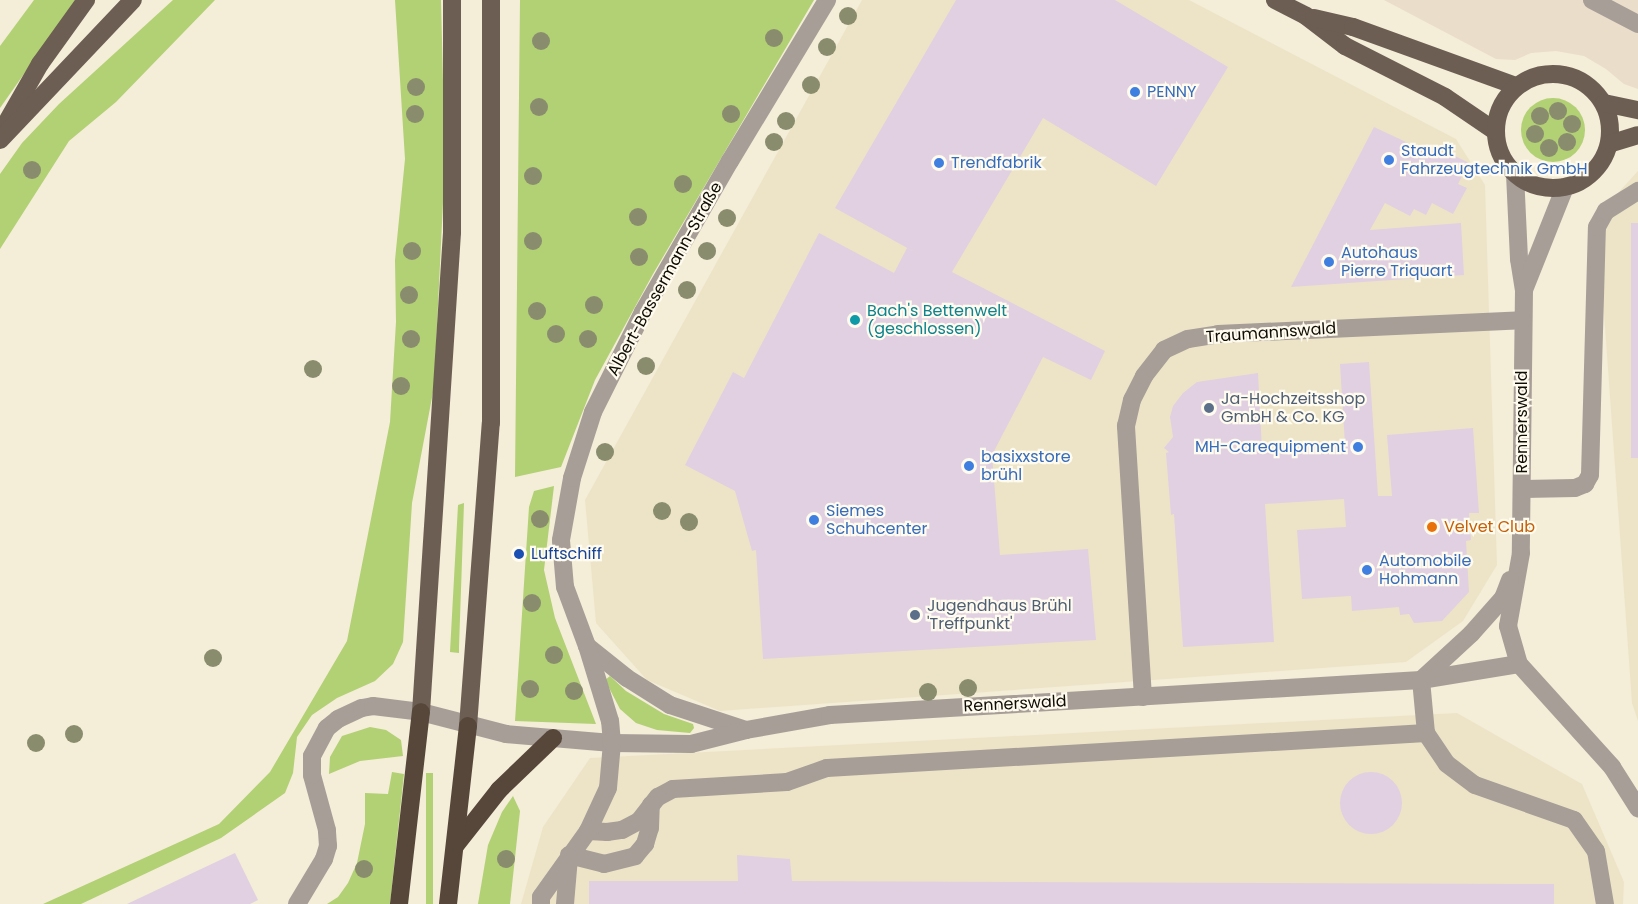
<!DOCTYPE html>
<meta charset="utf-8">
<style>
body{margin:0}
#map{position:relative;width:1638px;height:904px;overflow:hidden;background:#f4edd8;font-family:Poppins,sans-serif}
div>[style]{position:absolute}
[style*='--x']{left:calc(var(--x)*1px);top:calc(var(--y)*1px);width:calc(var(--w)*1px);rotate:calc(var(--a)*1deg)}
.built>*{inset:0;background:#ede4c7}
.industrial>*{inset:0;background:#eaddca}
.green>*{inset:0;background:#b2d074;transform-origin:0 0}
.round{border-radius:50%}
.building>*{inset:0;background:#e0d0e1;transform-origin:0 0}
.minor>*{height:18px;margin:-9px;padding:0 9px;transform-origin:9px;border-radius:9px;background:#a79e98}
.major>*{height:18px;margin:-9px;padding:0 9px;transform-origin:9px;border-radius:9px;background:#6c5e53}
.major>.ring{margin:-9px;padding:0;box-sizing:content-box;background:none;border:18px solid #6c5e53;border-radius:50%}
.highway>*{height:18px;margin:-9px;padding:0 9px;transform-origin:9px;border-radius:9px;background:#57473b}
.trees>*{width:18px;height:18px;margin:-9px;border-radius:50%;background:#898d6e}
.dots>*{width:16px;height:16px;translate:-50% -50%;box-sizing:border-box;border:3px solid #fffbee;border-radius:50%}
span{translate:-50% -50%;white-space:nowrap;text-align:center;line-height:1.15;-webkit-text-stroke:4.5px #fffbee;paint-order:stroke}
.shop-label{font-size:16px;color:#366cbe}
.left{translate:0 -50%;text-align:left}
.right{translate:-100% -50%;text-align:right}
.street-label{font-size:16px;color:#0e0c05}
.culture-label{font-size:16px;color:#0d838f}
.service-label{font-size:16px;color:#4e5e75}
.food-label{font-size:16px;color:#c56008}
.transit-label{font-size:16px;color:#164399}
</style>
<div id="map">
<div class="built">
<i style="clip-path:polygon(862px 0,1189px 0,1456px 139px,1485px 185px,1497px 565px,1463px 621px,1406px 662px,720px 711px,647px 680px,596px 623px,585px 500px)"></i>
<i style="clip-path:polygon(1638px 171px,1638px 721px,1632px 703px,1597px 216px)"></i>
<i style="clip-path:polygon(1457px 713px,1582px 784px,1624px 882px,1623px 904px,521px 904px,543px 827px,590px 758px)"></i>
</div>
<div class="industrial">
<i style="clip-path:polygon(1384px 0,1638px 0,1638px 89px,1624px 84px,1606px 69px,1584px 56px,1556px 51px,1531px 53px,1515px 60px,1496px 59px)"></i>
</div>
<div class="green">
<i style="clip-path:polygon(34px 0,76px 0,0 108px,0 46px)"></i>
<i style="clip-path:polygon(173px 0,215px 0,116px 102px,69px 141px,0 249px,0 174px,22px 143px,59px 104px)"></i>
<i style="clip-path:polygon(395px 0,441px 0,445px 162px,434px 387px,412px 503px,403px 642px,393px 664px,375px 681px,337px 698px,312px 715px,297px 737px,293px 773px,285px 793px,221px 838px,81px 904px,43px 904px,219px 824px,270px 772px,347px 641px,390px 422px,396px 322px,395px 260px,405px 159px)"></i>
<i style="clip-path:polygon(520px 0,814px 0,653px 274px,595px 380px,561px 467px,515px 477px)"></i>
<i class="round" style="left:1521px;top:98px;width:64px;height:64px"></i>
<i style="clip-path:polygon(554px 486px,544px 570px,555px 618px,596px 724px,515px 721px,529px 507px,534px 491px)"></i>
<i style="clip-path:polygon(464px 503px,459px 647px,459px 653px,450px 652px,458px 505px)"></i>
<i style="clip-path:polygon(610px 676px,626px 691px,664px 714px,693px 724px,694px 728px,690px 733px,657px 730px,636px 723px,620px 709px,605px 680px)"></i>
<i style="clip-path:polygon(370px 727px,386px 730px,401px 740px,403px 756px,360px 761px,329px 774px,330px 757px,342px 736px)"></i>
<i style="clip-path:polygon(392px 772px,404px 774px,390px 904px,327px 904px,338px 897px,348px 883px,357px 863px,365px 824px,365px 793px,388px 794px)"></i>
<i style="left:426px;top:773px;width:7px;height:132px"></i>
<i style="clip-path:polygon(513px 796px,520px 811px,510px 904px,478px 904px,488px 845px,502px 812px)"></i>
</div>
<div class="building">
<i style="clip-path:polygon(956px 0,1115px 0,1228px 67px,1156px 186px,1043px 118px,952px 272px,1105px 351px,1091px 380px,1043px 357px,992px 455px,1000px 555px,1088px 549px,1096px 640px,763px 659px,756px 550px,752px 551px,735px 491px,685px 465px,733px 372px,744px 378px,819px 233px,894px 273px,907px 248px,929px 260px,835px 208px)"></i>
<i style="clip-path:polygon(1374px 127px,1421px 149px,1422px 146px,1442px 156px,1445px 151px,1469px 163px,1458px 184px,1467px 188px,1453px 214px,1432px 203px,1426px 215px,1414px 209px,1410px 216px,1385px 203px,1370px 230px,1461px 223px,1464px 275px,1291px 287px)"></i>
<i style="left:1631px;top:223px;width:7px;height:235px"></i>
<i style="clip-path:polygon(1369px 362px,1378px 496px,1392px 496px,1387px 435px,1473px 428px,1479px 513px,1469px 513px,1471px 540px,1466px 541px,1469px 592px,1442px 621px,1414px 623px,1409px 614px,1400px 615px,1399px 607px,1352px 611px,1351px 596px,1302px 599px,1297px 530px,1346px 527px,1344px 499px,1265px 504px,1274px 642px,1183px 647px,1174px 514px,1171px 515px,1166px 453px,1169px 452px,1164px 448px,1173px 437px,1170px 417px,1173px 406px,1183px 393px,1197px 382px,1258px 373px,1262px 450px,1345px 445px,1340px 364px)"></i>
<i class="round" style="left:1340px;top:772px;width:62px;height:62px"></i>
<i style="clip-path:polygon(235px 853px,258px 900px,250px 904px,127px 904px)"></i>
<i style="clip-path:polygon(737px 855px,790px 859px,792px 881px,1554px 884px,1554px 904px,589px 904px,589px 881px,738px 881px)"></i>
</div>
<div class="minor">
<i style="--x:1592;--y:0;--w:52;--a:27.6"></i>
<i style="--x:1515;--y:174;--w:85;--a:87.3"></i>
<i style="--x:1519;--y:259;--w:31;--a:81"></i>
<i style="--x:1524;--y:290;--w:263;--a:90.7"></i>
<i style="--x:1521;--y:553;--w:74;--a:100.1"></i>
<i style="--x:1508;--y:626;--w:40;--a:74"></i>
<i style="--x:1519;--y:664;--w:139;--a:47.9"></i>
<i style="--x:1612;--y:767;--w:49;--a:57.6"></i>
<i style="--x:1524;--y:290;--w:111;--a:-68.3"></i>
<i style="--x:1522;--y:489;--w:53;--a:-1.1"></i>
<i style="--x:1575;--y:488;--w:11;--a:-22"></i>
<i style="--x:1585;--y:484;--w:10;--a:-61"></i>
<i style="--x:1590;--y:475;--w:248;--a:-88.4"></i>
<i style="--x:1597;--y:227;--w:18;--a:-61"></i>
<i style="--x:1606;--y:211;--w:38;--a:-32"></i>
<i style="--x:1510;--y:580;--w:19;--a:111"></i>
<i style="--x:1503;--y:598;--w:48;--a:131.6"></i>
<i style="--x:1471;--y:634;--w:68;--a:137.4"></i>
<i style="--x:1421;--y:680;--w:53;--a:84.6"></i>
<i style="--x:1426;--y:733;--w:37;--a:56"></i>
<i style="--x:1447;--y:764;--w:35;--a:37"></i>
<i style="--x:1475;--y:785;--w:105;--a:19.5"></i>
<i style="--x:1574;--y:820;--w:38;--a:55"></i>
<i style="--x:1596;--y:851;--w:54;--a:80.4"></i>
<i style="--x:587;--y:646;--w:51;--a:38.7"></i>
<i style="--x:627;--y:678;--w:51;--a:32.1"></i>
<i style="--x:670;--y:705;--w:80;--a:18.2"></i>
<i style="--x:1143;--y:697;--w:272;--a:-93.6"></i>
<i style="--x:1126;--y:426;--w:27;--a:-77"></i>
<i style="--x:1132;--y:400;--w:27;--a:-63"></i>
<i style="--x:1144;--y:376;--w:33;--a:-52"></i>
<i style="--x:1164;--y:350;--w:26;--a:-25"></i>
<i style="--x:1188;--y:339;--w:30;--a:-9"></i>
<i style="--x:1218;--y:334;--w:304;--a:-2.6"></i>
<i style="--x:588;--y:831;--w:19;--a:3"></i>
<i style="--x:607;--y:832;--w:15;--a:-8"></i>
<i style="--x:622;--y:830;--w:19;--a:-28"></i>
<i style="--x:639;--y:821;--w:31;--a:-52"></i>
<i style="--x:658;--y:797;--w:17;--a:-28"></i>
<i style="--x:673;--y:789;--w:114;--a:-3.5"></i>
<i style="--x:787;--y:782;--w:42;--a:-19.3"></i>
<i style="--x:827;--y:768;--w:600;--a:-3.34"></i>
<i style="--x:569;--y:855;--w:36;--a:14"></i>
<i style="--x:604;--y:864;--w:32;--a:-14"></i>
<i style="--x:635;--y:856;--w:16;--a:-50"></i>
<i style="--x:645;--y:844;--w:17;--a:-73"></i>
<i style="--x:650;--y:828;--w:23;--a:-88"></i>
<i style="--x:297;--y:904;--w:52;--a:-59"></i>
<i style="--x:324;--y:859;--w:14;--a:-73"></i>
<i style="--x:328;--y:846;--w:16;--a:-94"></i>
<i style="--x:327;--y:830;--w:57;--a:-105.3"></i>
<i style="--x:312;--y:775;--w:19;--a:-90"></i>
<i style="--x:312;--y:756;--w:32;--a:-62"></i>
<i style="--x:327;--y:728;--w:14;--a:-39"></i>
<i style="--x:338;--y:719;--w:26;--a:-25"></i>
<i style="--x:362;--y:708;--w:11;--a:-10"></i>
<i style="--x:373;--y:706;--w:48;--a:7.1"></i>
<i style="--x:421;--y:712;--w:88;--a:14.5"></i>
<i style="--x:506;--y:734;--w:106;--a:4.9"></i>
<i style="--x:612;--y:743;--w:79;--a:0.7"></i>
<i style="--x:691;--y:744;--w:57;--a:-14.3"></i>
<i style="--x:746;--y:730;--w:85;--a:-10.1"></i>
<i style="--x:830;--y:715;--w:592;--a:-3.39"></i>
<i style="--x:1421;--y:680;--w:99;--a:-9.3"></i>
<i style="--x:541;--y:904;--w:7;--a:-90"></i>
<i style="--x:541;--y:897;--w:81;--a:-54.5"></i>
<i style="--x:588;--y:831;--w:47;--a:-65.1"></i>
<i style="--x:608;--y:788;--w:45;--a:-84.9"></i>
<i style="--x:612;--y:743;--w:22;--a:-95"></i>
<i style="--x:610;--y:721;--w:78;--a:-107"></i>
<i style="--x:587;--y:646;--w:63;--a:-110.4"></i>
<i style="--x:565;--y:587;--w:47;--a:-94.9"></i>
<i style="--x:561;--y:540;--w:63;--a:-79.9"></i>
<i style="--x:572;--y:478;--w:69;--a:-72.3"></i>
<i style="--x:593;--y:412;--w:112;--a:-63.4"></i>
<i style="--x:643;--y:312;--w:174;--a:-60.1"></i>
<i style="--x:730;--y:161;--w:188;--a:-58.9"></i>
<i style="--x:565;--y:904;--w:47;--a:-85.1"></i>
</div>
<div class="major">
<i style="--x:1275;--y:0;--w:35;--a:27"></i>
<i style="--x:1306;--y:16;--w:49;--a:37.6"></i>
<i style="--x:1345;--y:46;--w:112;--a:27"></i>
<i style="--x:1445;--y:97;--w:60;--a:34.2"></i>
<i style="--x:1314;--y:18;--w:40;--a:13"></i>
<i style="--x:1353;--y:27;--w:173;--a:19.9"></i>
<i class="ring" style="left:1496px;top:74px;width:96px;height:96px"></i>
<i style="--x:1604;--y:103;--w:35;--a:12"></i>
<i style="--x:4;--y:127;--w:73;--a:-60.3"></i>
<i style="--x:40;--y:64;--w:79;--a:-54.3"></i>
<i style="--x:0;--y:140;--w:193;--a:-46.5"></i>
<i style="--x:1609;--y:144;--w:30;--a:-17"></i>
<i style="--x:421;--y:712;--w:481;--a:-86.3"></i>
<i style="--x:452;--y:232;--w:232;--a:-90"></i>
<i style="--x:468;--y:726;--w:304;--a:-85.7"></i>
<i style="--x:491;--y:423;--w:423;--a:-90"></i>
</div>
<div class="highway">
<i style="--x:455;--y:846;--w:71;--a:-51.8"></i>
<i style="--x:499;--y:790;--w:75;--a:-43.9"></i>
<i style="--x:399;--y:904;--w:193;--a:-83.5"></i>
<i style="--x:448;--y:904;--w:179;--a:-83.6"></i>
</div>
<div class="trees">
<i style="left:848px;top:16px"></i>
<i style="left:774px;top:38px"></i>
<i style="left:541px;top:41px"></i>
<i style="left:827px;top:47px"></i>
<i style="left:811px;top:85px"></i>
<i style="left:416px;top:87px"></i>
<i style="left:539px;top:107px"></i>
<i style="left:1558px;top:111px"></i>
<i style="left:415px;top:114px"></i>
<i style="left:731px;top:114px"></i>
<i style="left:1540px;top:116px"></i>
<i style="left:786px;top:121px"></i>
<i style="left:1572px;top:124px"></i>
<i style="left:1535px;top:134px"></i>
<i style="left:774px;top:142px"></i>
<i style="left:1567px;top:142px"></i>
<i style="left:1549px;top:148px"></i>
<i style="left:32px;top:170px"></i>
<i style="left:533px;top:176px"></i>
<i style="left:683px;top:184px"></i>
<i style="left:638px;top:217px"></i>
<i style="left:727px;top:218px"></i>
<i style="left:533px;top:241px"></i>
<i style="left:412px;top:251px"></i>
<i style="left:707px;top:251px"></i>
<i style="left:639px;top:257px"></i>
<i style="left:687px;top:290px"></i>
<i style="left:409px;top:295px"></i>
<i style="left:594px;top:305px"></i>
<i style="left:537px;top:311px"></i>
<i style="left:556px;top:334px"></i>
<i style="left:411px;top:339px"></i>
<i style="left:588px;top:339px"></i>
<i style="left:646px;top:366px"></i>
<i style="left:313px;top:369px"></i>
<i style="left:401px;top:386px"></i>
<i style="left:605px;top:452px"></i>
<i style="left:662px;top:511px"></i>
<i style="left:540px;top:519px"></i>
<i style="left:689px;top:522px"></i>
<i style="left:532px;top:603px"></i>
<i style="left:554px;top:655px"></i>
<i style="left:213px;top:658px"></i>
<i style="left:968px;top:688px"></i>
<i style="left:530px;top:689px"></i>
<i style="left:574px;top:691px"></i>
<i style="left:928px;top:692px"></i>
<i style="left:74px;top:734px"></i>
<i style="left:36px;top:743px"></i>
<i style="left:506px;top:859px"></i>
<i style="left:364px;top:869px"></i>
</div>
<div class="dots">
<i style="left:1135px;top:92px;background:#3f7fe0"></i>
<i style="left:1389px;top:160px;background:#3f7fe0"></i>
<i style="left:939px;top:163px;background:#3f7fe0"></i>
<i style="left:1329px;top:262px;background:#3f7fe0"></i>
<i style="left:855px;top:320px;background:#0f9aa8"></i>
<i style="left:1209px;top:408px;background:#5c6f8a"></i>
<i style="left:1358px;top:447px;background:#3f7fe0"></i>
<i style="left:969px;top:466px;background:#3f7fe0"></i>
<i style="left:814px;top:520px;background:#3f7fe0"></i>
<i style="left:1432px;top:527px;background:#e8710a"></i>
<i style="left:519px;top:554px;background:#1a4fb4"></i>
<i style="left:1367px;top:570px;background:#3f7fe0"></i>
<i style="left:915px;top:615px;background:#5c6f8a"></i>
</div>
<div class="shop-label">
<span class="left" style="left:1147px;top:92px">PENNY</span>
<span class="left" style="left:1401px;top:160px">Staudt<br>Fahrzeugtechnik GmbH</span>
<span class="left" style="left:951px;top:163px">Trendfabrik</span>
<span class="left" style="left:1341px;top:262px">Autohaus<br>Pierre Triquart</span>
<span class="right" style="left:1346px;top:447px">MH-Carequipment</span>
<span class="left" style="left:981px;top:466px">basixxstore<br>brühl</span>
<span class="left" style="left:826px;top:520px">Siemes<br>Schuhcenter</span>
<span class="left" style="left:1379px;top:570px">Automobile<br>Hohmann</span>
</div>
<div class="street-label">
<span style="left:665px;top:279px;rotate:-61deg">Albert-Bassermann-Straße</span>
<span style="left:1271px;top:333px;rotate:-4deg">Traumannswald</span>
<span style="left:1522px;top:422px;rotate:-90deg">Rennerswald</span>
<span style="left:1015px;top:704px;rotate:-3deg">Rennerswald</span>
</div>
<div class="culture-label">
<span class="left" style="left:867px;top:320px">Bach's Bettenwelt<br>(geschlossen)</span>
</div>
<div class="service-label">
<span class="left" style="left:1221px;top:408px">Ja-Hochzeitsshop<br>GmbH &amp; Co. KG</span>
<span class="left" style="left:927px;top:615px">Jugendhaus Brühl<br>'Treffpunkt'</span>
</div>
<div class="food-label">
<span class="left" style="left:1444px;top:527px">Velvet Club</span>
</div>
<div class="transit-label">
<span class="left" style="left:531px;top:554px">Luftschiff</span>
</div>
</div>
